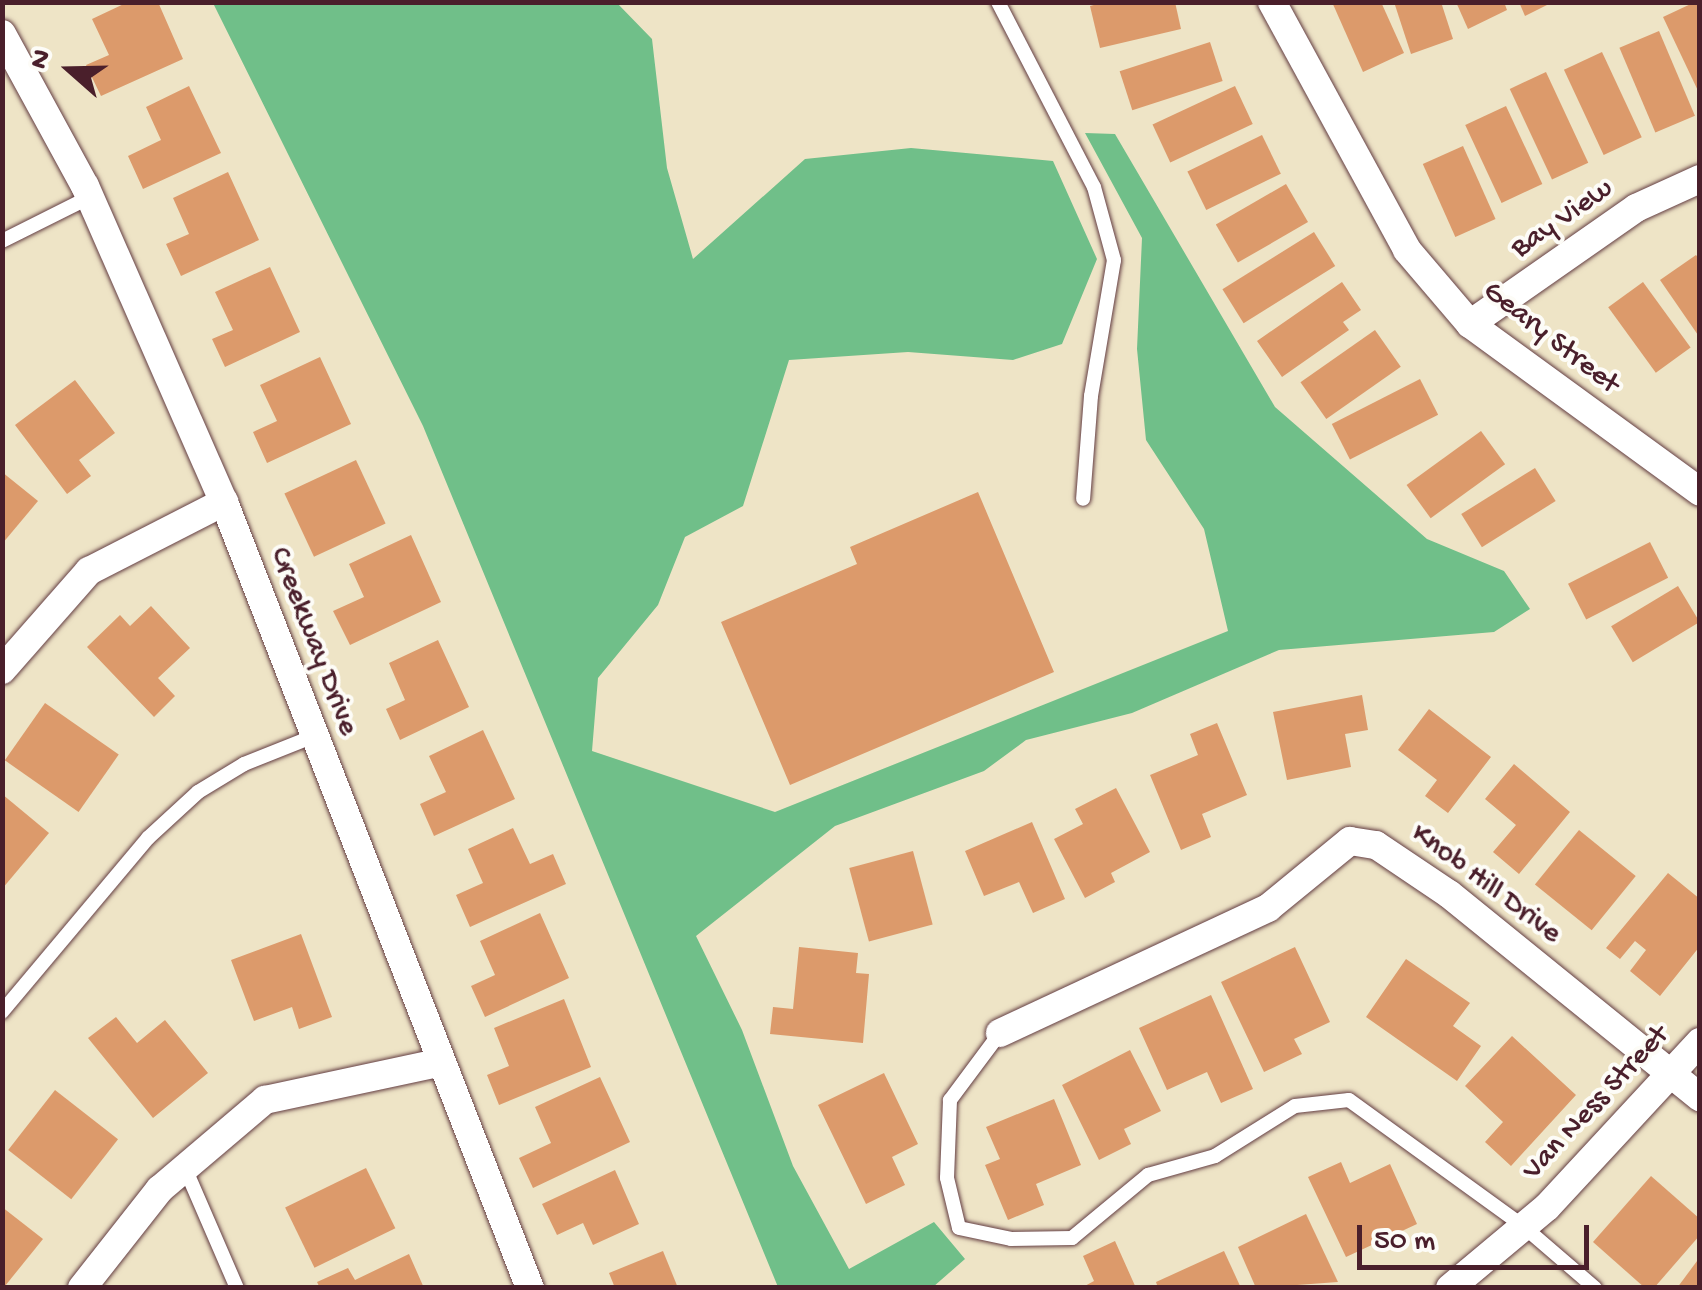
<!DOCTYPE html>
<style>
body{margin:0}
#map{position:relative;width:1702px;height:1290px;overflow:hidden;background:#eee4c6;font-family:"Gochi Hand",sans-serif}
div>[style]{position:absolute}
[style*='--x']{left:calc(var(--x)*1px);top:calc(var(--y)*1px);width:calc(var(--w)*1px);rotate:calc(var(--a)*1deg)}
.forest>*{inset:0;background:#70bf89}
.building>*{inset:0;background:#dc9a6b;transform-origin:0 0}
.roads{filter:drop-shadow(0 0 2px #633d42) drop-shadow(0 0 2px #633d42)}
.service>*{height:14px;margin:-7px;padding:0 7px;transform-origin:7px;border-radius:7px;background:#fff}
.minor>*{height:28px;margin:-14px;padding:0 14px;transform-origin:14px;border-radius:14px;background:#fff}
span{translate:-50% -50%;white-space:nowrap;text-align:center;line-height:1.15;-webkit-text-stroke:8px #fdfcf7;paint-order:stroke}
.street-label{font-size:30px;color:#4a1f2b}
.frame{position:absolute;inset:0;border:5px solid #4a1f2b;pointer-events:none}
.north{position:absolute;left:20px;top:20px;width:100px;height:100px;-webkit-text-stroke:8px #fdfcf7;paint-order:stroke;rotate:290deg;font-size:28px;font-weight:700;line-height:40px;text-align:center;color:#4a1f2b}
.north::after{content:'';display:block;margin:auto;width:35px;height:45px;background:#4a1f2b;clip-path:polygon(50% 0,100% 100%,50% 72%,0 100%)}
.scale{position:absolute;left:1357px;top:1225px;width:232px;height:45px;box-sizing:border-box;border:5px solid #4a1f2b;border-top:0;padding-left:12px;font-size:30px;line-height:35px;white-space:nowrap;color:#4a1f2b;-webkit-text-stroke:8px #fdfcf7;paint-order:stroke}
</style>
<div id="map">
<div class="forest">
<i style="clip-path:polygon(213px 3px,617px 3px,652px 39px,667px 168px,693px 259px,805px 159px,911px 148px,1053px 161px,1097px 259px,1062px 344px,1013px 360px,908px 352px,789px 360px,743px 506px,685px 537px,658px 605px,598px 678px,592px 751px,775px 812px,1228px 631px,1204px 529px,1146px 440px,1137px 349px,1142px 238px,1085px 133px,1115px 134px,1275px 407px,1427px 539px,1504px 571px,1530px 609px,1494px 632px,1279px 650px,1132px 713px,1026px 740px,984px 771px,835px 826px,696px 936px,742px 1030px,793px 1166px,849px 1269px,934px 1222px,965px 1259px,933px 1287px,778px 1287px,423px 426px)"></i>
</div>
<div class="building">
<i style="clip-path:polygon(128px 2px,158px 2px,183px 59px,101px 96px,86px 65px,109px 55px,92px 19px)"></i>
<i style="clip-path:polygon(1105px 2px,1175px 2px,1181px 29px,1100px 48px,1090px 6px)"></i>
<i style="clip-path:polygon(1332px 2px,1381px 2px,1404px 53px,1363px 72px)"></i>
<i style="clip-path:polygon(1394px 2px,1441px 2px,1453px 39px,1411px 54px)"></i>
<i style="clip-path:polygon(1456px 2px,1504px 2px,1507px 10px,1468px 29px)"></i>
<i style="clip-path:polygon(1519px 2px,1553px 2px,1525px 16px)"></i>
<i style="clip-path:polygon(1695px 2px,1700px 2px,1700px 95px,1663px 17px)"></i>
<i style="left:1659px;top:31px;width:92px;height:43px;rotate:67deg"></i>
<i style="left:1210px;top:42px;width:41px;height:95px;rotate:72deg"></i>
<i style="left:1602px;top:52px;width:94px;height:42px;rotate:65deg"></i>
<i style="left:1546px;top:72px;width:100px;height:40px;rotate:65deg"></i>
<i style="clip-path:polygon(189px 86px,221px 153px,143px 189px,128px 156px,161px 140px,146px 107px)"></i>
<i style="left:1235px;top:86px;width:42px;height:91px;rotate:65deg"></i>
<i style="left:1506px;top:106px;width:86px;height:45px;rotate:65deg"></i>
<i style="left:1262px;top:135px;width:43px;height:83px;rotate:64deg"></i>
<i style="left:1463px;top:146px;width:80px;height:44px;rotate:66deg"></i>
<i style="clip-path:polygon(228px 172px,259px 240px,181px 276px,166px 244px,189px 234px,173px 198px)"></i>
<i style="left:1286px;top:184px;width:44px;height:81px;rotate:60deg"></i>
<i style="left:1314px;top:232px;width:40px;height:108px;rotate:58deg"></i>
<i style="clip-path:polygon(1696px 255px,1700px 260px,1700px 338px,1660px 280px)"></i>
<i style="clip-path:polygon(270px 267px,300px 332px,225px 367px,212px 339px,233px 330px,215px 292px)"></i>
<i style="clip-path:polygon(1342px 282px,1361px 310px,1343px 322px,1349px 330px,1282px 377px,1257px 341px)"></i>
<i style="left:1643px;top:282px;width:81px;height:43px;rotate:54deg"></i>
<i style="left:1375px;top:330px;width:45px;height:91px;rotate:55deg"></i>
<i style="clip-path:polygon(320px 357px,351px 424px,267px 463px,253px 432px,277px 421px,260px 385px)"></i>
<i style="left:1420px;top:379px;width:40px;height:99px;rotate:63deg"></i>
<i style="clip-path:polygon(75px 380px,115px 433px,79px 460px,91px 476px,67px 494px,15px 425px)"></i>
<i style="left:1481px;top:431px;width:41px;height:92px;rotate:54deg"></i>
<i style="left:356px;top:460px;width:70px;height:79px;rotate:65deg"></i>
<i style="left:1535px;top:468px;width:39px;height:87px;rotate:58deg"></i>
<i style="clip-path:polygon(2px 472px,38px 501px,2px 544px)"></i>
<i style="clip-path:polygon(978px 492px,1054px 672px,790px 785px,721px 622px,857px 564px,850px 547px)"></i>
<i style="clip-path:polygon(411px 535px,441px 602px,350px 645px,333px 611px,364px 597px,349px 564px)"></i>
<i style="left:1650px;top:542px;width:40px;height:92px;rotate:63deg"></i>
<i style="left:1678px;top:586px;width:42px;height:78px;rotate:59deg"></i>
<i style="clip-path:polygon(151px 606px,190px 648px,158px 678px,175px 696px,154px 717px,87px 647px,120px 615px,130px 626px)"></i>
<i style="clip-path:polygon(438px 640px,469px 707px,400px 740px,386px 709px,405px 700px,389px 663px)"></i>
<i style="clip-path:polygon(1362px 695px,1368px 730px,1345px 734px,1351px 767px,1287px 780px,1273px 712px)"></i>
<i style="left:45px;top:703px;width:90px;height:70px;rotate:35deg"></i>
<i style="clip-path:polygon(1429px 709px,1491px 757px,1448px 813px,1425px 796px,1437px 780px,1398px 750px)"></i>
<i style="clip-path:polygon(1217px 723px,1247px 795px,1202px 814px,1211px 837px,1181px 850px,1150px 775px,1198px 755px,1190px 734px)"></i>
<i style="clip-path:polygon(483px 730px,515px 799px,434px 836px,420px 804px,446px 792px,429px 756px)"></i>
<i style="clip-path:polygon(1514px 764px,1570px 812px,1519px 874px,1493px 852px,1516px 825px,1485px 799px)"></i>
<i style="clip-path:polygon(1116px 788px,1150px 852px,1111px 873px,1115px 882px,1085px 898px,1054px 839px,1083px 824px,1075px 809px)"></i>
<i style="clip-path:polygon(2px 794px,49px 833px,2px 889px)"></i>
<i style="clip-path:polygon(1032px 822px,1065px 899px,1033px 913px,1019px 882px,984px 896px,965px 851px)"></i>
<i style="clip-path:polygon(513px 828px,530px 864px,553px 854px,566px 884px,470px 927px,456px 895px,483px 883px,468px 849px)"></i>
<i style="left:1579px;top:830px;width:73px;height:70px;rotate:39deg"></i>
<i style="left:913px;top:851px;width:76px;height:66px;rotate:75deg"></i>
<i style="clip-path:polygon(1668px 873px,1700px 899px,1700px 946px,1660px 996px,1630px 971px,1646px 950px,1635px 941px,1620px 959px,1606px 948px)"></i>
<i style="clip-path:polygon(540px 913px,569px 978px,485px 1017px,471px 986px,495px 975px,480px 941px)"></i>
<i style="clip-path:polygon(301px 934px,332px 1017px,299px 1029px,292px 1007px,254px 1021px,231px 960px)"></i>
<i style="clip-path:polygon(799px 947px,858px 953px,856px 973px,869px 974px,863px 1043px,770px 1034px,773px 1007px,793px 1009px)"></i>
<i style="clip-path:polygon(1295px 947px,1330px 1022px,1294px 1039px,1302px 1054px,1264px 1072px,1221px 982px)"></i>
<i style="clip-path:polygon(1406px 959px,1470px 1003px,1453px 1026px,1481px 1046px,1457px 1081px,1366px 1017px)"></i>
<i style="clip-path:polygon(1211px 995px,1253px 1089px,1221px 1103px,1207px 1072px,1167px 1090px,1139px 1028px)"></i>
<i style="clip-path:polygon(564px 999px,591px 1067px,499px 1105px,487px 1075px,509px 1066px,494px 1028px)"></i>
<i style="clip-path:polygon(116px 1017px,137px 1043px,165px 1020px,208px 1073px,153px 1118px,88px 1038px)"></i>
<i style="clip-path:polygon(1512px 1036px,1576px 1095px,1511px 1166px,1485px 1142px,1503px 1122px,1465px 1086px)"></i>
<i style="clip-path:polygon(1130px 1050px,1161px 1111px,1124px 1129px,1131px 1144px,1099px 1160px,1062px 1085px)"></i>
<i style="clip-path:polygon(884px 1073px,918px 1144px,892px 1157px,905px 1185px,866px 1204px,818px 1105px)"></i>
<i style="clip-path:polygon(600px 1077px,630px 1142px,533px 1188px,519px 1158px,551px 1143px,535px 1107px)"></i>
<i style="left:55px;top:1090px;width:80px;height:76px;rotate:38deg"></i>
<i style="clip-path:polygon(1054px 1099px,1081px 1165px,1036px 1184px,1044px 1205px,1008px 1220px,985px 1165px,1000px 1159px,986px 1127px)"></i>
<i style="clip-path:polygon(1341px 1162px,1350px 1183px,1390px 1164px,1417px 1224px,1346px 1257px,1308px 1177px)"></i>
<i style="left:366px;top:1168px;width:67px;height:90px;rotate:64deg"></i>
<i style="clip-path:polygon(615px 1170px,639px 1224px,593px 1245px,583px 1223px,557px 1235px,542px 1204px)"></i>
<i style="clip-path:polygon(1651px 1176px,1700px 1219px,1700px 1235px,1654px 1288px,1645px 1288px,1593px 1242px)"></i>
<i style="clip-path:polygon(2px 1207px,43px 1239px,5px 1286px,2px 1284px)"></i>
<i style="clip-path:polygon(1306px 1214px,1338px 1282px,1256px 1288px,1238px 1247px)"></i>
<i style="clip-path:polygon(1115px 1241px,1136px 1288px,1081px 1288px,1094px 1281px,1083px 1256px)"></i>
<i style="clip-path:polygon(663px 1251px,678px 1288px,615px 1288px,609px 1273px)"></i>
<i style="clip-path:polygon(1224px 1251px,1241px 1288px,1158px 1288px,1156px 1282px)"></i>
<i style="clip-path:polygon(409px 1254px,424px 1288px,320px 1288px,317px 1282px,348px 1268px,355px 1280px)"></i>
<i style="clip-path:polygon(1700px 1257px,1700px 1288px,1677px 1288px)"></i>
</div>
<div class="roads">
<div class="service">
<i style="--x:998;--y:2;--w:208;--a:62.6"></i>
<i style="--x:1094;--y:187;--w:76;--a:74.7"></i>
<i style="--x:1114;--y:260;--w:138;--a:99.6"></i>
<i style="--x:1091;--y:396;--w:103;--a:94.4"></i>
<i style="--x:2;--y:241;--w:98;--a:-26.6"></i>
<i style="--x:2;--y:1012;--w:227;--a:-50"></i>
<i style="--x:148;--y:838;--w:68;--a:-42.6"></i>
<i style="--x:198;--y:792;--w:54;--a:-31.3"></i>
<i style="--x:244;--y:764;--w:75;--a:-21.8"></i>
<i style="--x:1000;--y:1033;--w:84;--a:126.7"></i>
<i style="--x:950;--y:1100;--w:78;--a:92.2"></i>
<i style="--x:947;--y:1178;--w:51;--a:76.5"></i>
<i style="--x:959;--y:1228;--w:53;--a:11.9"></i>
<i style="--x:1011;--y:1239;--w:61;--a:-0.9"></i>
<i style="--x:1072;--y:1238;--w:99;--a:-39.7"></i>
<i style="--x:1148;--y:1175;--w:70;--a:-15.8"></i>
<i style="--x:1215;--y:1156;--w:94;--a:-32"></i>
<i style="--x:1295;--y:1106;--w:54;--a:-6.3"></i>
<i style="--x:1349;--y:1100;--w:215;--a:35.9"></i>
<i style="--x:1523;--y:1226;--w:95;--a:40.7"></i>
<i style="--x:185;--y:1168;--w:131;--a:66.6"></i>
</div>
<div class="minor">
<i style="--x:1272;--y:2;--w:282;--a:61.4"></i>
<i style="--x:1407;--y:250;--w:97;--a:49.6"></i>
<i style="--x:1470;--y:324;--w:285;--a:36.1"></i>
<i style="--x:2;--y:34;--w:173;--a:61.4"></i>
<i style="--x:85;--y:186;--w:345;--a:66.3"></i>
<i style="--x:224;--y:502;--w:843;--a:68.73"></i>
<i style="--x:1470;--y:324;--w:203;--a:-34.9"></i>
<i style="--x:1636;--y:208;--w:70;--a:-24.4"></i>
<i style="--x:2;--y:670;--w:132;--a:-48.7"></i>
<i style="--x:89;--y:571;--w:152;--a:-27.1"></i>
<i style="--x:1000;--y:1033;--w:296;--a:-25"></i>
<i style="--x:1268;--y:908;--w:106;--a:-39.3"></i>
<i style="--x:1350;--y:841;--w:26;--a:9"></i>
<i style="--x:1376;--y:845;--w:88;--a:33.9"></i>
<i style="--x:1449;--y:894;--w:323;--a:39"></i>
<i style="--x:82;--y:1288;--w:126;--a:-51.8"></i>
<i style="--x:160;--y:1189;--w:138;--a:-40.3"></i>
<i style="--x:265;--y:1100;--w:177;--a:-12.1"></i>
<i style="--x:1450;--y:1288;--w:126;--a:-39.9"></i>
<i style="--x:1547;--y:1207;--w:225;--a:-47.2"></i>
</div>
</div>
<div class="street-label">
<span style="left:1563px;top:220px;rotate:-35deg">Bay View</span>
<span style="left:1550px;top:339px;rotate:38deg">Geary Street</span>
<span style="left:312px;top:642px;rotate:69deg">Creekway Drive</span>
<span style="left:1485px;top:885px;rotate:37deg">Knob Hill Drive</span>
<span style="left:1597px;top:1104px;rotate:-47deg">Van Ness Street</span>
</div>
<div class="frame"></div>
<div class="north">N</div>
<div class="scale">50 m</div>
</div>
